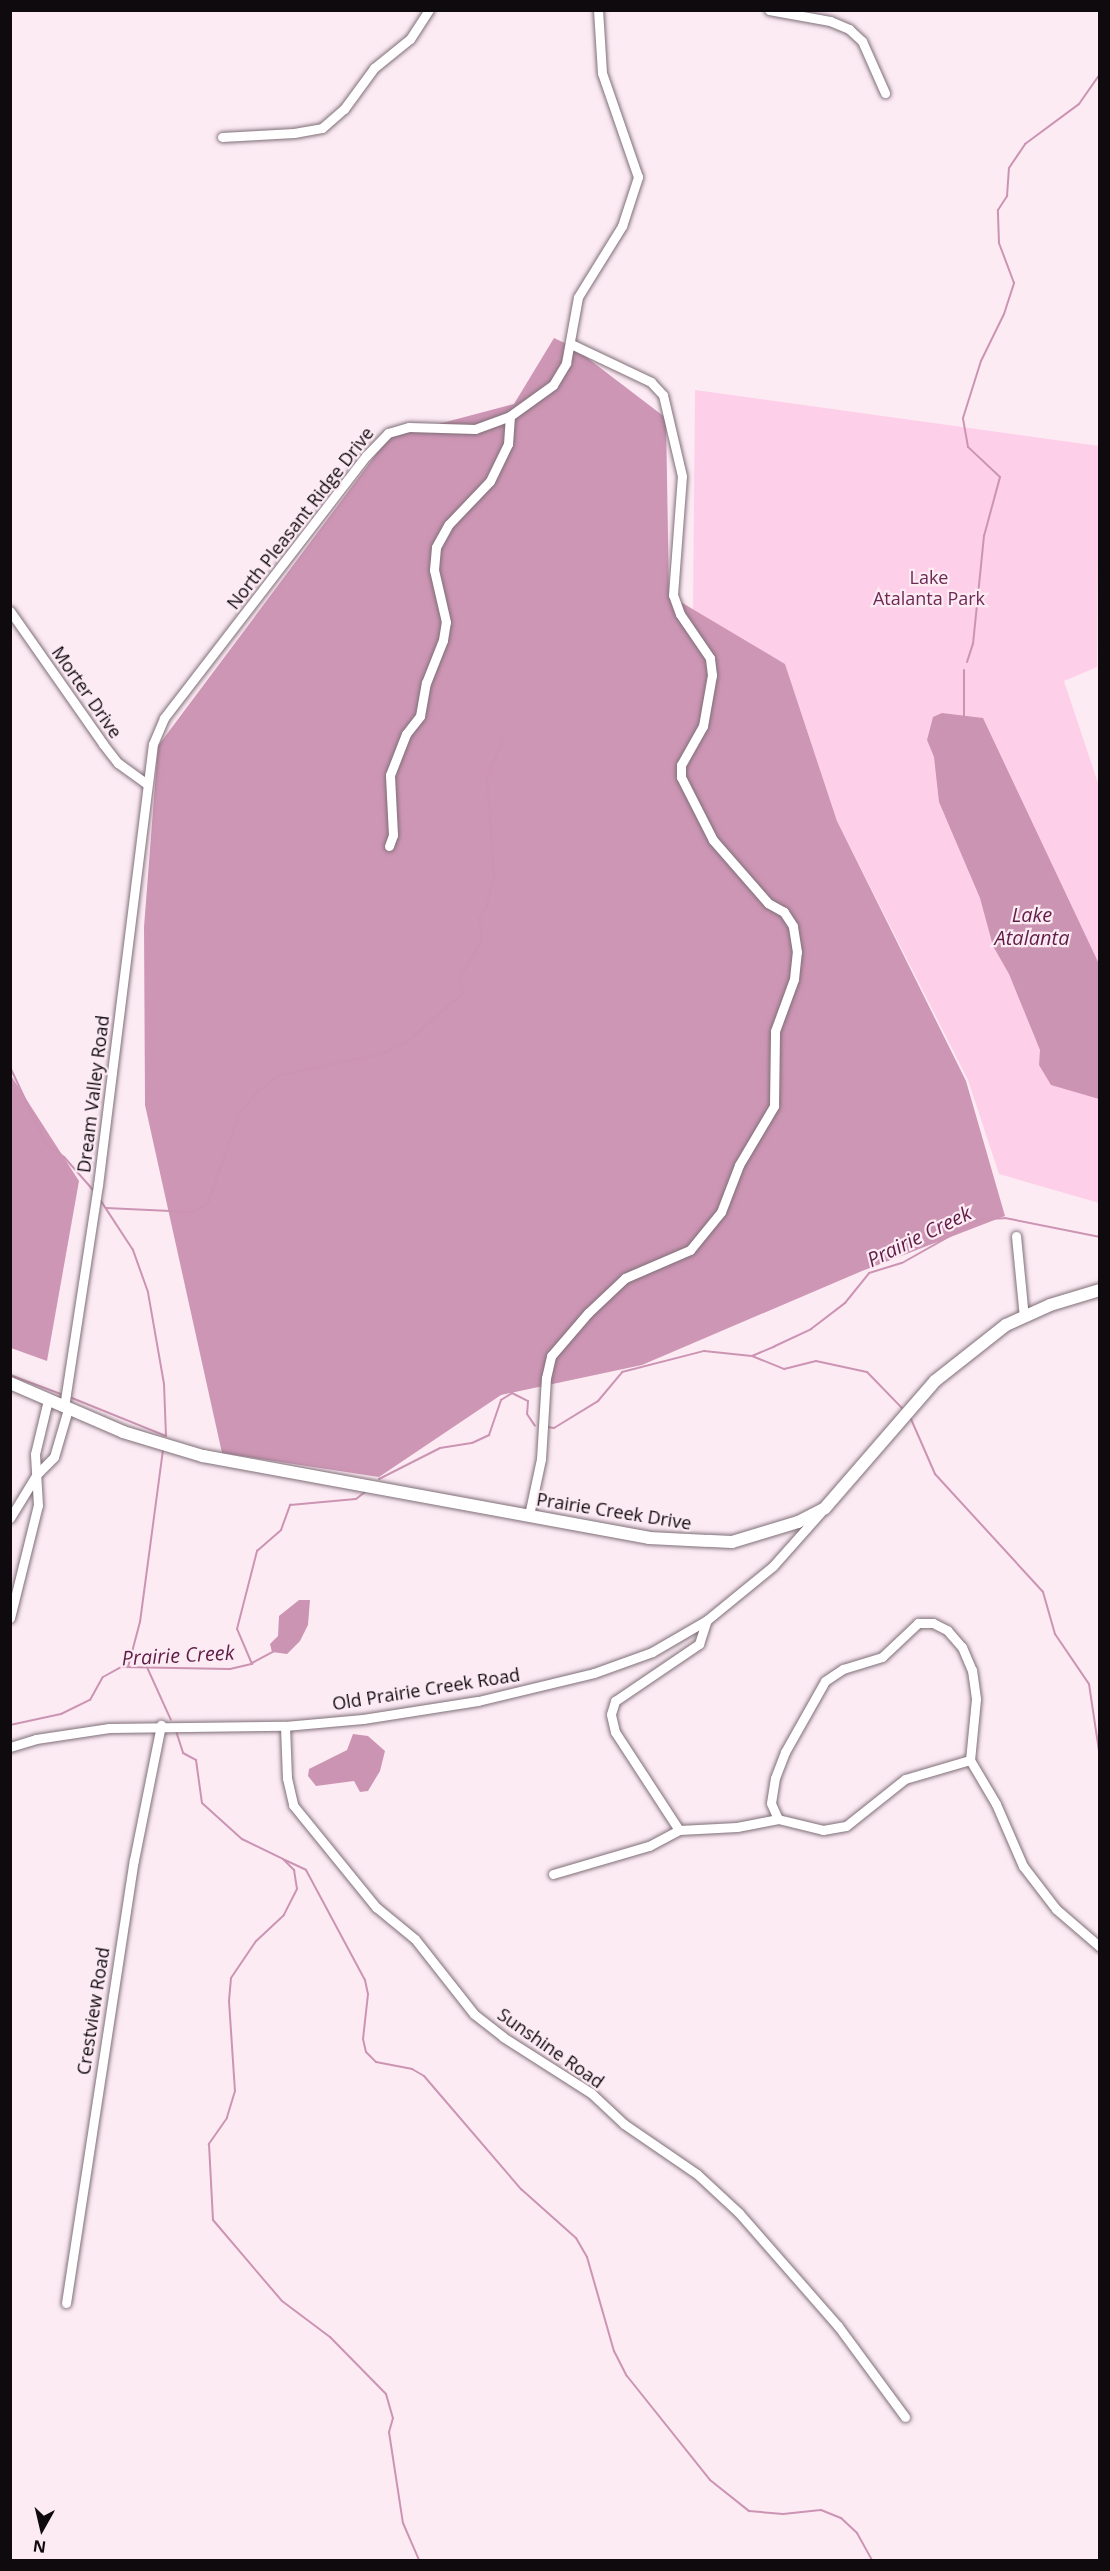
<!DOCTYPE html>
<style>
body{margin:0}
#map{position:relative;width:1110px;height:2571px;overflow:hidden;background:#fdebf4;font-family:"Open Sans",sans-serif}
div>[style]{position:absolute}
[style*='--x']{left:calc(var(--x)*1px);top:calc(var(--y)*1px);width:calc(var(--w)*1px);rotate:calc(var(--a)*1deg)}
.green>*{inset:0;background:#fecfe8}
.forest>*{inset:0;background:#ce96b5}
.water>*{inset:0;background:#cc94b3}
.stream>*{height:2px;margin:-1px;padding:0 1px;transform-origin:1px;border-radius:1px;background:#cc94b3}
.roads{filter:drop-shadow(0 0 2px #7f6f77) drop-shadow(0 0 2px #7f6f77)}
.minor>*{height:9px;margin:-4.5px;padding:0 4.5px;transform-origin:4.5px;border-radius:4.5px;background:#fff}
.major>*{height:12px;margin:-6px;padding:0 6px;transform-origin:6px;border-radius:6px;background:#fff}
span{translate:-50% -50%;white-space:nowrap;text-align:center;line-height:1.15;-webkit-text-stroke:4.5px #fdebf4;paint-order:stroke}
.street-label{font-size:18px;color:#0f0a0d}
.park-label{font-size:18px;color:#6c2952}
.water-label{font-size:20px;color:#601d47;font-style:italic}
.frame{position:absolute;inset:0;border:12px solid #0f0a0d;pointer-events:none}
.north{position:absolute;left:12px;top:2499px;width:60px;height:60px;-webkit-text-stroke:4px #fdebf4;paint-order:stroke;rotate:188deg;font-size:16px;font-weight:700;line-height:24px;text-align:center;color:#0f0a0d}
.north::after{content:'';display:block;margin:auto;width:21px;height:27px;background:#0f0a0d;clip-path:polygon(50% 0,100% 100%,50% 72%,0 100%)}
</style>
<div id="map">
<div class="green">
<i style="clip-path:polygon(695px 390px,1099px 446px,1097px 667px,1064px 681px,1099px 786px,1099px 1203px,999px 1174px,968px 1080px,837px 821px,785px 664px,693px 612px)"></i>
</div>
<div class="forest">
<i style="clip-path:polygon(554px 338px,573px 347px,666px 418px,669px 595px,785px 664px,837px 821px,966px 1081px,1005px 1216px,862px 1271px,642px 1365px,501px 1395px,379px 1477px,222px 1453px,145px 1105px,144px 927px,158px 746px,389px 437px,514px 404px)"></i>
<i style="clip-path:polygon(10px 1074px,79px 1181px,47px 1361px,11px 1348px)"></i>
</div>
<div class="water">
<i style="clip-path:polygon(942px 713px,983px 718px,1099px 964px,1099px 1099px,1051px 1085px,1039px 1065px,1040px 1050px,1009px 974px,993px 946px,980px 898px,939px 802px,934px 757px,927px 740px,933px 717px)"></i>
<i style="clip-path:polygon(299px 1600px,310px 1600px,308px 1625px,300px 1641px,287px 1654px,272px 1652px,270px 1644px,278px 1636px,279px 1616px)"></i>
<i style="clip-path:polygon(353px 1734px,368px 1736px,385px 1751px,380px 1771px,368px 1791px,360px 1792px,354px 1781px,316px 1786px,308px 1776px,309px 1769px,347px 1750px)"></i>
</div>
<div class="stream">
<i style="--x:967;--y:662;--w:19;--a:-72"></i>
<i style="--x:973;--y:644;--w:109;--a:-84.2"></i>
<i style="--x:984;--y:536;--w:61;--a:-74.8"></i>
<i style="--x:1000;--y:477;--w:44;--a:-136.8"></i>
<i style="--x:968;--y:447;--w:29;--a:-100"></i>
<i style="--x:963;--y:418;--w:60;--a:-72.5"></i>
<i style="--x:981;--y:361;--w:52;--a:-63.9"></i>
<i style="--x:1004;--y:314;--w:33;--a:-72"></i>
<i style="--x:1014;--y:283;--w:43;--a:-110.6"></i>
<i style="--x:999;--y:243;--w:33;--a:-92"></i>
<i style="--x:998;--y:210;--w:17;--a:-57"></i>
<i style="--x:1007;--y:196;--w:28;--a:-86"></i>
<i style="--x:1009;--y:168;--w:29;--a:-56"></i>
<i style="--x:1025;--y:144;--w:67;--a:-36.5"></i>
<i style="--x:1079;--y:104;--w:37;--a:-55"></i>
<i style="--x:964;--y:670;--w:48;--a:90"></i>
<i style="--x:10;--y:1067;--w:85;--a:64.9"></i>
<i style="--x:46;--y:1144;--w:22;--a:36"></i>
<i style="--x:64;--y:1157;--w:45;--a:48.6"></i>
<i style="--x:106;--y:1208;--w:86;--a:2.7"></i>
<i style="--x:192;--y:1212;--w:18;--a:-29"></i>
<i style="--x:208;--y:1203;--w:93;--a:-70.6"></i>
<i style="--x:239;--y:1115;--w:31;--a:-52"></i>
<i style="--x:258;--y:1091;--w:27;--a:-36"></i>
<i style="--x:280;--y:1075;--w:104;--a:-11.6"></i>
<i style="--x:382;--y:1054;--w:28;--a:-26"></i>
<i style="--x:407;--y:1042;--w:74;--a:-41.2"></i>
<i style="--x:463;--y:993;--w:16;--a:-101"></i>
<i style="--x:460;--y:977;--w:43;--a:-59.3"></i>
<i style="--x:482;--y:940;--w:21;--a:-98"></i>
<i style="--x:479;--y:919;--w:16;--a:-60"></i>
<i style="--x:487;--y:905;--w:28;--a:-75"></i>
<i style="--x:494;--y:878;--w:102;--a:-93.9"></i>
<i style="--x:487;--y:776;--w:42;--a:-65.9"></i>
<i style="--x:752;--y:1356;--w:35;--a:22"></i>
<i style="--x:784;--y:1369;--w:33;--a:-14"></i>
<i style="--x:816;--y:1361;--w:52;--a:12.2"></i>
<i style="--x:867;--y:1372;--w:50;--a:45.8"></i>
<i style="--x:10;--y:1375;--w:54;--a:20.4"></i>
<i style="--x:72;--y:1398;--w:101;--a:22"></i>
<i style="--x:166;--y:1436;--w:52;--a:-92.2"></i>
<i style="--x:164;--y:1384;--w:93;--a:-99.9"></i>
<i style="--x:148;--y:1292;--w:45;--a:-109.7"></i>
<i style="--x:133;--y:1250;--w:62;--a:-123.2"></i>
<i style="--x:911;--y:1419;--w:60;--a:66.4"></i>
<i style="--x:935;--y:1474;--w:160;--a:47.5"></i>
<i style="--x:1043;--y:1592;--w:44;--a:74.1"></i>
<i style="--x:1055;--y:1634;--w:60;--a:55.8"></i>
<i style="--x:1089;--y:1684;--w:68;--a:81.5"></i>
<i style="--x:547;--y:1427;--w:7;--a:8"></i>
<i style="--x:554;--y:1428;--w:52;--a:-31.5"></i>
<i style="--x:598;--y:1401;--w:38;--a:-50"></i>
<i style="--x:622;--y:1372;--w:85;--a:-14.4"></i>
<i style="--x:704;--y:1351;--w:48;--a:5.9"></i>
<i style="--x:752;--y:1356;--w:25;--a:-23"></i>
<i style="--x:775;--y:1346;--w:40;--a:-25"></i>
<i style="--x:811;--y:1329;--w:43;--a:-37.4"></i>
<i style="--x:845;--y:1303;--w:38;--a:-51"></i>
<i style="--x:869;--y:1273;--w:34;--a:-17"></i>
<i style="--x:902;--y:1263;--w:90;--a:-29.4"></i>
<i style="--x:980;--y:1219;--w:25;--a:-2"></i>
<i style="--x:1005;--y:1218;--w:97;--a:11.3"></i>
<i style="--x:379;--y:1479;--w:68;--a:-26.9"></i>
<i style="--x:440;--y:1448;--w:32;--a:-9"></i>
<i style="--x:472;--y:1443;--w:19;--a:-25"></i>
<i style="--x:489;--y:1435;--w:37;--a:-71"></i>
<i style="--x:501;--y:1400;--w:13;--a:-32"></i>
<i style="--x:512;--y:1393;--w:18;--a:27"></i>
<i style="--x:528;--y:1401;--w:13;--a:94"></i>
<i style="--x:527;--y:1414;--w:14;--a:56"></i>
<i style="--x:252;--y:1663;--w:24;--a:-28"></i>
<i style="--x:146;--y:1665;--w:60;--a:65.6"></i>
<i style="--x:128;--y:1667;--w:47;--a:-75.1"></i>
<i style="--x:140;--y:1622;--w:175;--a:-82.4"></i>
<i style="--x:10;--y:1725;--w:52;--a:-12.2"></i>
<i style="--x:61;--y:1714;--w:32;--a:-26"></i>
<i style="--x:90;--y:1700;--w:26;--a:-61"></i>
<i style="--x:103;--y:1677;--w:21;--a:-29"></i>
<i style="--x:121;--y:1667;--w:109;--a:1.1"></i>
<i style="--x:230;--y:1669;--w:23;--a:-13"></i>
<i style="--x:252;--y:1664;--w:38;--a:-113"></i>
<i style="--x:237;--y:1629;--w:81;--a:-75.6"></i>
<i style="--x:257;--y:1551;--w:32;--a:-41"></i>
<i style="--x:281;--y:1530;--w:27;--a:-70"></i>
<i style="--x:290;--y:1505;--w:66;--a:-5.2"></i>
<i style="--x:356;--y:1499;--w:11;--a:-38"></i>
<i style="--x:176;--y:1731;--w:23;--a:72"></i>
<i style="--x:183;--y:1753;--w:15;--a:28"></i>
<i style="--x:196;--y:1760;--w:43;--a:82.1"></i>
<i style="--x:202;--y:1803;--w:54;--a:42"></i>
<i style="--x:242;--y:1839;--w:46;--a:26"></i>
<i style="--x:283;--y:1859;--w:16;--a:45"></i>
<i style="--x:294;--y:1870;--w:19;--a:81"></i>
<i style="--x:297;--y:1889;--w:29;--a:117"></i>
<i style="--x:284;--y:1915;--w:38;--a:137"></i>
<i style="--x:256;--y:1941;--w:45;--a:124"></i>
<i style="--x:231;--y:1978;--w:23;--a:95"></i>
<i style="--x:229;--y:2001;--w:90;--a:86.2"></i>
<i style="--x:235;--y:2091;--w:28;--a:107"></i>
<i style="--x:227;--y:2118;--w:32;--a:125"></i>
<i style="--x:209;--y:2144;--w:76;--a:87"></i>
<i style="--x:213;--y:2220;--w:106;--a:49.6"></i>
<i style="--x:282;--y:2301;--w:60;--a:36.9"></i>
<i style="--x:330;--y:2337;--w:80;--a:45.5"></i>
<i style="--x:386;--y:2394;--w:25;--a:74"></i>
<i style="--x:393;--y:2418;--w:15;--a:106"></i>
<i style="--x:389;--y:2432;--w:92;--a:81.3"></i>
<i style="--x:403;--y:2523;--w:40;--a:66.6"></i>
<i style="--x:285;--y:1860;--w:23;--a:25"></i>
<i style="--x:306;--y:1870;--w:125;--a:61.8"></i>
<i style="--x:365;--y:1980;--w:14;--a:78"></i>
<i style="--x:368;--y:1994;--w:45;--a:96.3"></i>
<i style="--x:363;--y:2039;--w:13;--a:77"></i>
<i style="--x:366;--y:2052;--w:14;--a:45"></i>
<i style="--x:376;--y:2062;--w:37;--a:11"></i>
<i style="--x:412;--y:2069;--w:14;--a:30"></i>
<i style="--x:424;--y:2076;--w:149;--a:49.4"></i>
<i style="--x:521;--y:2189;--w:74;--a:41.7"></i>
<i style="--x:576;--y:2238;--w:22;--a:60"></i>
<i style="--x:587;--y:2257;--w:98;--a:74"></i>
<i style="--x:614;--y:2351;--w:28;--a:63"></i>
<i style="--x:627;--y:2376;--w:133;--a:51.4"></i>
<i style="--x:710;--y:2480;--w:50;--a:38.5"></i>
<i style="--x:749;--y:2511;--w:34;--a:5"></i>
<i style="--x:783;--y:2514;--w:38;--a:-6"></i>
<i style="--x:821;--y:2510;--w:22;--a:22"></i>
<i style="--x:841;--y:2518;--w:22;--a:43"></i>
<i style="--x:857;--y:2533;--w:31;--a:61"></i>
</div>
<div class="roads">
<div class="minor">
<i style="--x:769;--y:10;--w:62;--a:10.2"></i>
<i style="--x:830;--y:21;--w:21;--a:23"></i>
<i style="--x:849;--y:29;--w:18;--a:43"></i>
<i style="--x:862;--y:41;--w:57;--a:66.1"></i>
<i style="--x:222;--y:137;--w:72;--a:-3.2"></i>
<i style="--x:294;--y:133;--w:28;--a:-10"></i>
<i style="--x:322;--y:128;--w:29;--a:-41"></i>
<i style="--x:344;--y:109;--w:51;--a:-53.8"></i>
<i style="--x:374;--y:68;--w:46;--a:-38.9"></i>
<i style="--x:410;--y:39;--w:35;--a:-57"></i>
<i style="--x:10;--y:611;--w:162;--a:55"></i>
<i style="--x:103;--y:744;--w:24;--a:52"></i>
<i style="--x:118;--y:763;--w:36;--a:36"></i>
<i style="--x:389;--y:846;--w:12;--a:-70"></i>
<i style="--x:393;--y:835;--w:60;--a:-92.9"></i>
<i style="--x:390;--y:775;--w:44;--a:-68.7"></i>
<i style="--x:406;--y:734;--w:23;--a:-52"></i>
<i style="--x:420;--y:716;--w:34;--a:-80"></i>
<i style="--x:426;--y:683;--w:46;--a:-68.4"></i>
<i style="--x:443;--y:640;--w:18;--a:-81"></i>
<i style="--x:446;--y:622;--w:53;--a:-103"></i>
<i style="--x:434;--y:570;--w:23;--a:-85"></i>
<i style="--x:436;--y:547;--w:26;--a:-61"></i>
<i style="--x:449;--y:524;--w:59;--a:-46.4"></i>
<i style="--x:490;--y:481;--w:41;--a:-64.1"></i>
<i style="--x:508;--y:444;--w:28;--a:-86"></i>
<i style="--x:1016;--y:1236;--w:81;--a:84.4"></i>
<i style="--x:64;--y:1407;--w:225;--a:-81.3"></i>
<i style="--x:98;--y:1185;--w:444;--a:-82.9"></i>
<i style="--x:153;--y:744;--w:28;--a:-67"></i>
<i style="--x:164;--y:718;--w:331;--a:-52.4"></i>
<i style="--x:366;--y:456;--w:32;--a:-46"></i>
<i style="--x:388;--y:433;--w:22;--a:-16"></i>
<i style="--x:409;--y:427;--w:66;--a:1.7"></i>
<i style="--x:475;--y:429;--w:37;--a:-20"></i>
<i style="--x:510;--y:416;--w:53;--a:-35.8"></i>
<i style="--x:553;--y:385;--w:26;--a:-59"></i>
<i style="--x:566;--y:363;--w:67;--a:-79.7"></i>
<i style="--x:578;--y:297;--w:84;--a:-58.2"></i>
<i style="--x:622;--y:226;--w:52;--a:-71.9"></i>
<i style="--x:638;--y:177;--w:110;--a:-109.1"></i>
<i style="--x:602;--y:73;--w:63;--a:-93.6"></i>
<i style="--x:529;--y:1515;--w:57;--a:-77.9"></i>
<i style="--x:541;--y:1459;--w:81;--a:-86.5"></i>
<i style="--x:546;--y:1378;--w:23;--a:-77"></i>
<i style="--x:551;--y:1356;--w:57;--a:-49.3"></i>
<i style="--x:588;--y:1313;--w:51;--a:-43.4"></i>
<i style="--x:625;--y:1278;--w:71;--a:-23.3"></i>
<i style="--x:690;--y:1250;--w:49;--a:-50.8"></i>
<i style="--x:721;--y:1212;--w:50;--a:-69"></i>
<i style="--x:739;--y:1165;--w:69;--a:-59.3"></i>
<i style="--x:774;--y:1106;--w:75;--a:-89.2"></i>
<i style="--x:775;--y:1031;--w:55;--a:-69.9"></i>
<i style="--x:794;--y:979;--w:27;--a:-84"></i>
<i style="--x:797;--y:952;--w:26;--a:-99"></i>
<i style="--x:793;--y:926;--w:17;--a:-123"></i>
<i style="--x:784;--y:912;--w:18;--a:-151"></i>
<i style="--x:768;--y:903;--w:84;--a:-131.1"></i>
<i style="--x:713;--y:840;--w:71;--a:-116.9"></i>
<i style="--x:681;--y:777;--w:12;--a:-90"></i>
<i style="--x:681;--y:765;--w:45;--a:-60.6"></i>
<i style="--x:703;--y:726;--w:52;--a:-80"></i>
<i style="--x:712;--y:675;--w:17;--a:-97"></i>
<i style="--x:710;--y:658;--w:53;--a:-124.3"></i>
<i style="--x:680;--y:614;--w:20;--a:-110"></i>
<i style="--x:673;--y:595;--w:119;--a:-85.7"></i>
<i style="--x:682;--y:476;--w:83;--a:-103.2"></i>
<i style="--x:663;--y:395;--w:18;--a:-133"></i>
<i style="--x:651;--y:382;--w:89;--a:-154.6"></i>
<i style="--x:10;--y:1518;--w:52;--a:-58.5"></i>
<i style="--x:37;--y:1474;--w:24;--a:-45"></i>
<i style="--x:54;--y:1457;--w:50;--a:-73.7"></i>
<i style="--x:10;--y:1618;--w:116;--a:-76.1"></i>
<i style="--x:38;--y:1505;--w:51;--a:-93.4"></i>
<i style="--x:35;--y:1454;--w:56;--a:-76.5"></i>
<i style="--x:285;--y:1726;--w:52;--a:87.8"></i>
<i style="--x:287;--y:1778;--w:28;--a:77"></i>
<i style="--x:293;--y:1805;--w:132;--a:50.9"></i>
<i style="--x:376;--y:1907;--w:50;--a:39.4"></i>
<i style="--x:415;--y:1939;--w:95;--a:51.8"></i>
<i style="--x:474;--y:2014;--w:37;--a:38"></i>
<i style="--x:503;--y:2037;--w:104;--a:32.5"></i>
<i style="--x:591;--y:2093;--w:45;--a:43.2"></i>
<i style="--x:624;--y:2124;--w:88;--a:34.4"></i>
<i style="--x:697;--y:2174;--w:57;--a:42.9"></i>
<i style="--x:739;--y:2213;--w:150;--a:48.8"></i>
<i style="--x:838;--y:2326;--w:113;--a:53.6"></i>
<i style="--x:10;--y:1747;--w:27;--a:-17"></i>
<i style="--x:36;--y:1739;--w:74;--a:-8.6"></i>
<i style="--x:109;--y:1728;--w:176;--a:-0.7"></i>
<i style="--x:285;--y:1726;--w:78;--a:-5.1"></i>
<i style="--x:363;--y:1719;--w:116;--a:-8.9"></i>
<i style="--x:478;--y:1701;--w:119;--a:-13.6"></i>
<i style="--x:594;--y:1673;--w:62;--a:-19.9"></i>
<i style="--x:652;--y:1652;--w:64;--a:-30.2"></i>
<i style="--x:707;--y:1620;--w:85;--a:-39.3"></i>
<i style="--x:773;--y:1566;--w:72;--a:-48.4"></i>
<i style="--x:970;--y:1760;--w:51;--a:59.4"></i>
<i style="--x:996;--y:1804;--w:68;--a:66.5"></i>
<i style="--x:1023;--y:1866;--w:54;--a:52.5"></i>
<i style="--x:1056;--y:1909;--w:58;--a:40.8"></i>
<i style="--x:778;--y:1819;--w:17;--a:-114"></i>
<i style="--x:771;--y:1803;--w:25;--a:-81"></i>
<i style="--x:775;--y:1778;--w:28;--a:-69"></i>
<i style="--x:785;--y:1752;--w:81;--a:-60.6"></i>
<i style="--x:825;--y:1681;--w:22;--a:-34"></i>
<i style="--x:843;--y:1669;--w:41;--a:-17.1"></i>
<i style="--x:882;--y:1657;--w:50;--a:-43.4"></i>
<i style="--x:918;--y:1623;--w:15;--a:0"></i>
<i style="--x:933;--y:1623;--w:16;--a:27"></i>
<i style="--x:947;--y:1630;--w:23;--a:49"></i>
<i style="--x:962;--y:1647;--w:25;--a:67"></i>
<i style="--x:972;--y:1670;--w:29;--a:82"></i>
<i style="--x:976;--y:1699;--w:61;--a:95.6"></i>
<i style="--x:679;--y:1830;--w:117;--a:-123.1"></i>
<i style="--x:615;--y:1732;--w:18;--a:-103"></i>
<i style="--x:611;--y:1714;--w:14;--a:-73"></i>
<i style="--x:615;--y:1701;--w:102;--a:-34.2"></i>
<i style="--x:699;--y:1644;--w:25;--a:-72"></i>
<i style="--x:553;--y:1874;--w:100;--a:-16.3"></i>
<i style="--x:649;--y:1846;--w:34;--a:-28"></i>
<i style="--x:679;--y:1830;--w:58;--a:-3"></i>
<i style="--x:737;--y:1827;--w:42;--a:-11"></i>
<i style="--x:778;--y:1819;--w:46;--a:13.7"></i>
<i style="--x:823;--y:1830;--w:23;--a:-10"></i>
<i style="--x:846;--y:1826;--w:75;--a:-38.5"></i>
<i style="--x:905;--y:1779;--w:68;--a:-16.3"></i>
<i style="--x:66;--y:2303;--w:448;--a:-81.3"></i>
<i style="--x:134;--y:1860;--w:138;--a:-78.7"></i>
</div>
<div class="major">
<i style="--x:10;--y:1383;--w:123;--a:23.4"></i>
<i style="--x:123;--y:1432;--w:84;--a:16.7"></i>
<i style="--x:203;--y:1456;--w:453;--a:10.4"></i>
<i style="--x:649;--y:1538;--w:83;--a:2.8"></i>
<i style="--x:732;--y:1542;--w:69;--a:-16.9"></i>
<i style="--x:798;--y:1522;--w:30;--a:-27"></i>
<i style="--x:825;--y:1508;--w:168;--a:-49.1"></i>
<i style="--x:935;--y:1381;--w:90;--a:-38.3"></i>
<i style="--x:1006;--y:1325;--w:48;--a:-24.4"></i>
<i style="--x:1050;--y:1305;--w:52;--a:-16.7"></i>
</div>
</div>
<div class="street-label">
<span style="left:300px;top:518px;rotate:-52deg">North Pleasant Ridge Drive</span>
<span style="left:87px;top:692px;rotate:55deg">Morter Drive</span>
<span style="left:93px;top:1094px;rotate:-83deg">Dream Valley Road</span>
<span style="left:614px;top:1511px;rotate:9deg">Prairie Creek Drive</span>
<span style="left:426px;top:1689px;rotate:-9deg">Old Prairie Creek Road</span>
<span style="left:93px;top:2011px;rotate:-81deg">Crestview Road</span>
<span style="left:551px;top:2048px;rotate:35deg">Sunshine Road</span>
</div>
<div class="park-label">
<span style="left:929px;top:588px">Lake<br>Atalanta Park</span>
</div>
<div class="water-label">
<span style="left:1032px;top:926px">Lake<br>Atalanta</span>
<span style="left:919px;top:1236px;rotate:-26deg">Prairie Creek</span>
<span style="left:178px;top:1655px;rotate:-3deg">Prairie Creek</span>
</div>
<div class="frame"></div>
<div class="north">N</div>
</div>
